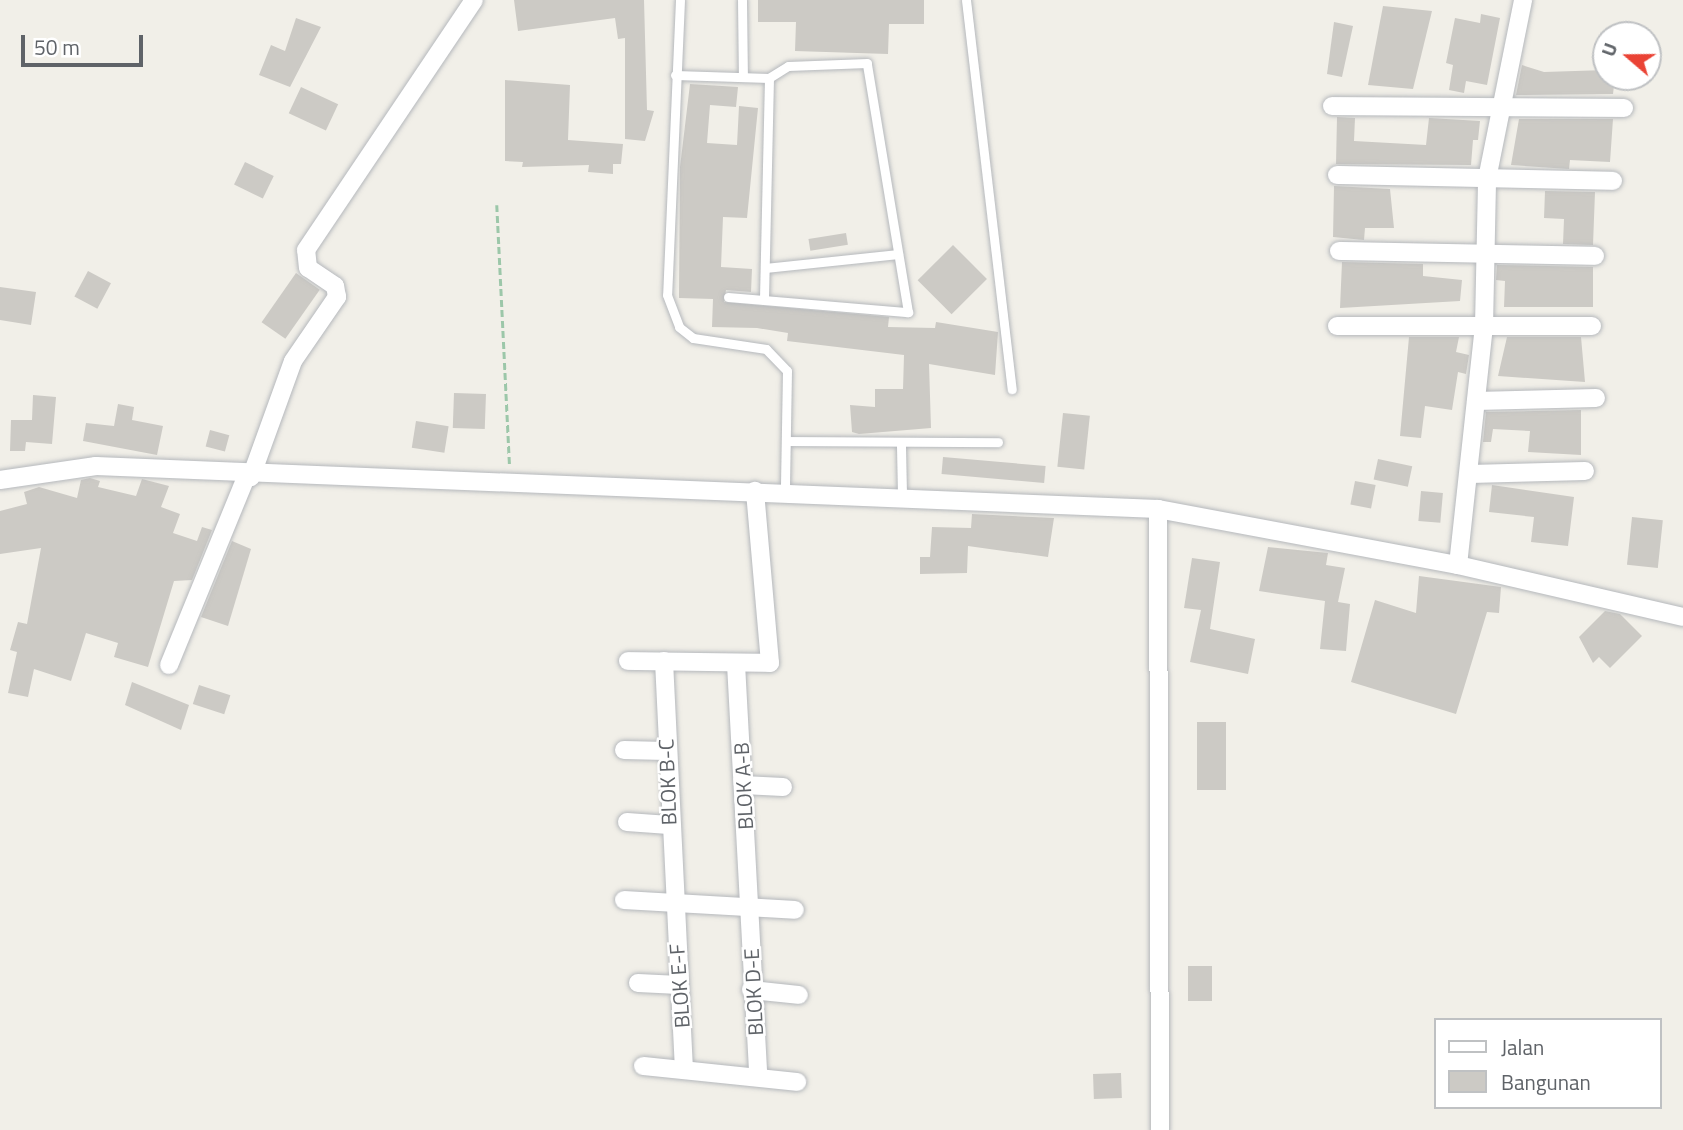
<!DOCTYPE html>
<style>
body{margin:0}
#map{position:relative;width:1683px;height:1130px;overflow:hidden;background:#f1efe8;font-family:"Titillium Web",sans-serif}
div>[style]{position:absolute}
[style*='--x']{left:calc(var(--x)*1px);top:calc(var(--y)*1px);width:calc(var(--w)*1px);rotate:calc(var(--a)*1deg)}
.building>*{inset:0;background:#cccac5;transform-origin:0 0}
.path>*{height:2.5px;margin-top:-1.25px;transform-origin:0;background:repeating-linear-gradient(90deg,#9cc7a9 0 7px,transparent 0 10.5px)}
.roads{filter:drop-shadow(0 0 2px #b5b8bc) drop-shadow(0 0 2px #b5b8bc)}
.service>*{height:9px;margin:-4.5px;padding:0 4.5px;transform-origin:4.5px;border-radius:4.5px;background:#fff}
.minor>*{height:18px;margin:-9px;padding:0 9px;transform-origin:9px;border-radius:9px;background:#fff}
span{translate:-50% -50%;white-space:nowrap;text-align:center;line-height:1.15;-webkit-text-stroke:5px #fff;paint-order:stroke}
.street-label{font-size:21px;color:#5f6368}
.legend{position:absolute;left:1434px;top:1018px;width:228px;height:91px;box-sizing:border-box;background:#fff;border:2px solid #bfc1c3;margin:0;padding:9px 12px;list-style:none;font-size:21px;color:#5f6368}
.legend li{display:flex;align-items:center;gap:14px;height:35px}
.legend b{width:35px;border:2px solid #bfc1c3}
.north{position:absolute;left:1592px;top:21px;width:70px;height:70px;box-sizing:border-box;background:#fff;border:2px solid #bfc1c3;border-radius:50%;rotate:290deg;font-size:19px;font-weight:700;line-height:28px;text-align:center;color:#5f6368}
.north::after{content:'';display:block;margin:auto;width:24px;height:32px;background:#ea4335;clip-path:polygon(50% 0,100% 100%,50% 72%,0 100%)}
.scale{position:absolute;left:21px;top:35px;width:122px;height:32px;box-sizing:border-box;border:4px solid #5f6368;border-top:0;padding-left:9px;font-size:21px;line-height:24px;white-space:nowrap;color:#5f6368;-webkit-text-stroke:5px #fff;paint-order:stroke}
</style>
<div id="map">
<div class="building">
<i style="clip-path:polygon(514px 0,644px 0,647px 110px,654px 111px,645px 141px,625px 139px,625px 38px,618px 39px,615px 18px,518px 31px)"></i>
<i style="clip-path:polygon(758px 0,924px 0,924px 24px,889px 24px,888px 54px,795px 51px,796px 22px,758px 22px)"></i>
<i style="clip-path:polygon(1383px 6px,1432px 11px,1413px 89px,1368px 85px)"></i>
<i style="clip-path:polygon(1481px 14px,1500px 18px,1487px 85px,1466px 81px,1464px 93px,1449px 90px,1453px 65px,1446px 63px,1455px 18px,1480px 23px)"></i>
<i style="clip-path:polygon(296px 18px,321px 27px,290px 87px,259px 75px,271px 45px,285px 51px)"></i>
<i style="clip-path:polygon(1334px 22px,1353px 26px,1342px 77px,1327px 74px)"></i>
<i style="clip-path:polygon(1522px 65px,1544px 72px,1606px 70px,1606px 77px,1615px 77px,1613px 94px,1516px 95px)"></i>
<i style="clip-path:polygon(505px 80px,570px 85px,568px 140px,623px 144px,621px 164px,613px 164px,613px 174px,588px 172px,589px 165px,522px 167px,523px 162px,505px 161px)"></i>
<i style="clip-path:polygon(690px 84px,738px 87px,736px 107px,710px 105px,707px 143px,737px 145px,739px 106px,758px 108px,747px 218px,723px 217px,721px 267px,752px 269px,751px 292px,726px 290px,724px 302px,889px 317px,888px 327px,935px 328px,936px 322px,998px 332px,995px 375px,929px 364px,931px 428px,859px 434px,852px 432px,850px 405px,875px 407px,875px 389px,903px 389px,904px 355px,787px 341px,788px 333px,757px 328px,712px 327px,713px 299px,679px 298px,680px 167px)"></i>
<i style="left:301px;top:87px;width:41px;height:29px;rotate:25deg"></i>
<i style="clip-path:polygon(1337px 117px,1355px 118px,1354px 141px,1426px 145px,1429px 118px,1480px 121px,1478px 140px,1473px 140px,1471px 165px,1336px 164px)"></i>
<i style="clip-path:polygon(1519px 119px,1613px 119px,1610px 162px,1570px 160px,1569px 169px,1511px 165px)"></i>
<i style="left:245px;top:162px;width:32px;height:25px;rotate:26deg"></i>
<i style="clip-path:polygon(1334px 186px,1390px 189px,1394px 228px,1365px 228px,1364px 240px,1333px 237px)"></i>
<i style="clip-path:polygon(1545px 191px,1595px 192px,1593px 245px,1563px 244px,1564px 219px,1544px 218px)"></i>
<i style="left:846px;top:233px;width:12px;height:38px;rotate:81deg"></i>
<i style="left:953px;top:245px;width:48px;height:50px;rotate:45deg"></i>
<i style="clip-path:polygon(1342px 262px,1423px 264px,1423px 276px,1462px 280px,1460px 301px,1340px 308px)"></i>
<i style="clip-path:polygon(1497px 265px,1593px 267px,1593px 307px,1504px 307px,1505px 281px,1496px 280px)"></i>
<i style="left:88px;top:271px;width:26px;height:29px;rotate:28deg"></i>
<i style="left:296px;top:273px;width:29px;height:60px;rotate:35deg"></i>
<i style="clip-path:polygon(0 287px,36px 292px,31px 325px,0 320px)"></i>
<i style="clip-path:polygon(1409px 337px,1459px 337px,1456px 352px,1469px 355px,1466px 374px,1458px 372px,1452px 410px,1425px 406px,1421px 438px,1400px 436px)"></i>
<i style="clip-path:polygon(1507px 337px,1581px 337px,1585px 382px,1498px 376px)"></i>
<i style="left:454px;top:393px;width:32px;height:35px;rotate:2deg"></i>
<i style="clip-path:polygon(33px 395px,56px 397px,52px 444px,26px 442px,25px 451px,10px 451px,11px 420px,32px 420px)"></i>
<i style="clip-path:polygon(118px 404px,134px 407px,132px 420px,163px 426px,157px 455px,83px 441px,86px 423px,114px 426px)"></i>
<i style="clip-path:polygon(1581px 410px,1581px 455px,1528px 452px,1530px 431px,1493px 429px,1491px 442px,1483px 442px,1486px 412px)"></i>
<i style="left:1063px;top:413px;width:27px;height:54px;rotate:6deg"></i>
<i style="left:416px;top:421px;width:33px;height:27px;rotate:9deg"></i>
<i style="left:210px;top:430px;width:20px;height:17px;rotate:15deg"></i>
<i style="left:943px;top:457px;width:103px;height:17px;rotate:5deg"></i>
<i style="left:1378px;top:459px;width:35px;height:21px;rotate:12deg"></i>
<i style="clip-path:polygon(90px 478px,100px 481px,98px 487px,136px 496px,142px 479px,169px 486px,161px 507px,180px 514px,173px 533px,197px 541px,202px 527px,212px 530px,192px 580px,174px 581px,148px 667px,114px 657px,118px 643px,86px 633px,71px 681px,34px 669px,28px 697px,8px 693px,17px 652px,10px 650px,18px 622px,27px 624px,41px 548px,0 554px,0 511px,27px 504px,24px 492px,39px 487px,77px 498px,81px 480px)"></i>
<i style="left:1355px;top:481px;width:21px;height:24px;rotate:11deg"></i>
<i style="clip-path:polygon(1492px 485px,1574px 497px,1568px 546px,1531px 542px,1534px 517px,1489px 512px)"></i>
<i style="left:1421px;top:491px;width:22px;height:30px;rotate:5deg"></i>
<i style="clip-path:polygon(972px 514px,1054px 518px,1048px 557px,968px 546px,967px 573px,920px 574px,920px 557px,930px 557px,932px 527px,971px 528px)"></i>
<i style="left:1632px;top:517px;width:31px;height:48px;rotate:6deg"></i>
<i style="clip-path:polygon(232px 541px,251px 549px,228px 626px,201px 617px)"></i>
<i style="clip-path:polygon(1268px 547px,1328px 553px,1326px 565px,1345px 568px,1338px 602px,1350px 604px,1346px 651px,1320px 649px,1325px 601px,1259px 591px)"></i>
<i style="clip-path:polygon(1192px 558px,1220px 562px,1210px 629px,1255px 639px,1248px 674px,1190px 662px,1201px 610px,1184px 608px)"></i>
<i style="clip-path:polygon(1419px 576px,1501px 587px,1499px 613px,1487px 612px,1456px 714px,1351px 682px,1375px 600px,1416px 613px)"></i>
<i style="clip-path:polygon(1605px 611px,1620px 614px,1642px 636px,1610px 668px,1599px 657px,1593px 663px,1579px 637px)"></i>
<i style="clip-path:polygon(132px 682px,189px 705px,181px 730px,125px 705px)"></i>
<i style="left:199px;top:685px;width:33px;height:20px;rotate:18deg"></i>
<i style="left:1197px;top:722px;width:29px;height:68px"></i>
<i style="left:1188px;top:966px;width:24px;height:35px"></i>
<i style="left:1121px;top:1073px;width:25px;height:28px;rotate:88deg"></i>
</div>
<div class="path">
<i style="--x:497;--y:205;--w:262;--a:87.2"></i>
</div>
<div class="roads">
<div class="service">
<i style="--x:680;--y:0;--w:295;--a:92.5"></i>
<i style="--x:667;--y:295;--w:34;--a:69"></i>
<i style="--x:679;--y:327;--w:18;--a:38"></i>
<i style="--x:693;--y:338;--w:74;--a:8.6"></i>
<i style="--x:766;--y:349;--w:30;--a:46"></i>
<i style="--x:787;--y:371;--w:120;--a:91"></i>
<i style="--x:742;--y:0;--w:77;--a:89.3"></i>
<i style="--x:966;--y:0;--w:392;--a:83.3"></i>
<i style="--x:675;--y:75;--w:94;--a:1.8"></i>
<i style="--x:765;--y:268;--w:134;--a:-6"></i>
<i style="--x:728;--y:297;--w:181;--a:4.8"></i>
<i style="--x:908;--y:312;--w:252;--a:-99.4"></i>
<i style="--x:867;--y:63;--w:79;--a:177.8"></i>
<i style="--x:788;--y:66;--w:22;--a:148"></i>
<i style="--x:769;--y:78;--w:222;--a:91.3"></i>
<i style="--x:787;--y:441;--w:211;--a:0.3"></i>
<i style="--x:901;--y:446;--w:49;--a:88.8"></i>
</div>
<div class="minor">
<i style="--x:1332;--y:106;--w:292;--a:0.4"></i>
<i style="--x:1337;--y:175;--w:276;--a:1.2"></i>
<i style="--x:1339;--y:251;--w:256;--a:1.1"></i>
<i style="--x:1337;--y:326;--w:255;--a:0"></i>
<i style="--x:1476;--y:401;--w:120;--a:-1.4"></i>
<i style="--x:1470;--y:474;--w:115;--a:-1.5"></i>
<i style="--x:251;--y:477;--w:123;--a:-70.1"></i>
<i style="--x:293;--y:361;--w:78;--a:-55.5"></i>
<i style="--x:337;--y:297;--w:11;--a:-100"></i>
<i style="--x:335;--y:286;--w:32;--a:-146"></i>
<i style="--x:308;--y:268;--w:18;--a:-96"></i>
<i style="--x:306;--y:250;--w:301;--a:-56.1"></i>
<i style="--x:0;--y:480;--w:97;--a:-8.3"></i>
<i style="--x:96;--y:466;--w:1063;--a:2.32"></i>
<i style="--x:1158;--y:509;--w:305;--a:10.6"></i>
<i style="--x:1458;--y:565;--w:231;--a:13"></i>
<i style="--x:1158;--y:509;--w:621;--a:89.82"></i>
<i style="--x:1458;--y:565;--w:240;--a:-83.8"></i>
<i style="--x:1484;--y:326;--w:147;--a:-88.8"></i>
<i style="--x:1487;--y:179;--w:183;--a:-78.6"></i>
<i style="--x:628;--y:661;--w:142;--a:0.8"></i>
<i style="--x:770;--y:663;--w:173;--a:-95"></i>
<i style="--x:664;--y:661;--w:409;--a:87.2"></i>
<i style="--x:736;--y:664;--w:412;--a:86.9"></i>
<i style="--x:169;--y:665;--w:203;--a:-67.7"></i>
<i style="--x:624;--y:750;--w:42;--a:1.4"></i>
<i style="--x:743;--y:785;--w:40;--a:2.9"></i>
<i style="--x:627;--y:822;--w:42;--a:4.1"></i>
<i style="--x:624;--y:900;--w:171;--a:3.3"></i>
<i style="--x:638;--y:983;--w:41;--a:2.8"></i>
<i style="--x:751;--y:990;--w:48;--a:5.9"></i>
<i style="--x:643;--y:1066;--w:155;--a:5.9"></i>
</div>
</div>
<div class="street-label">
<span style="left:667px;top:782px;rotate:-92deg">BLOK B-C</span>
<span style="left:743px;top:786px;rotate:-93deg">BLOK A-B</span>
<span style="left:679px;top:986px;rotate:-94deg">BLOK E-F</span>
<span style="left:753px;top:992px;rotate:-93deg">BLOK D-E</span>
</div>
<ul class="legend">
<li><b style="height:9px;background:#fff"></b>Jalan</li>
<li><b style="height:19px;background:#cccac5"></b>Bangunan</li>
</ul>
<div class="north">U</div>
<div class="scale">50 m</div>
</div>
